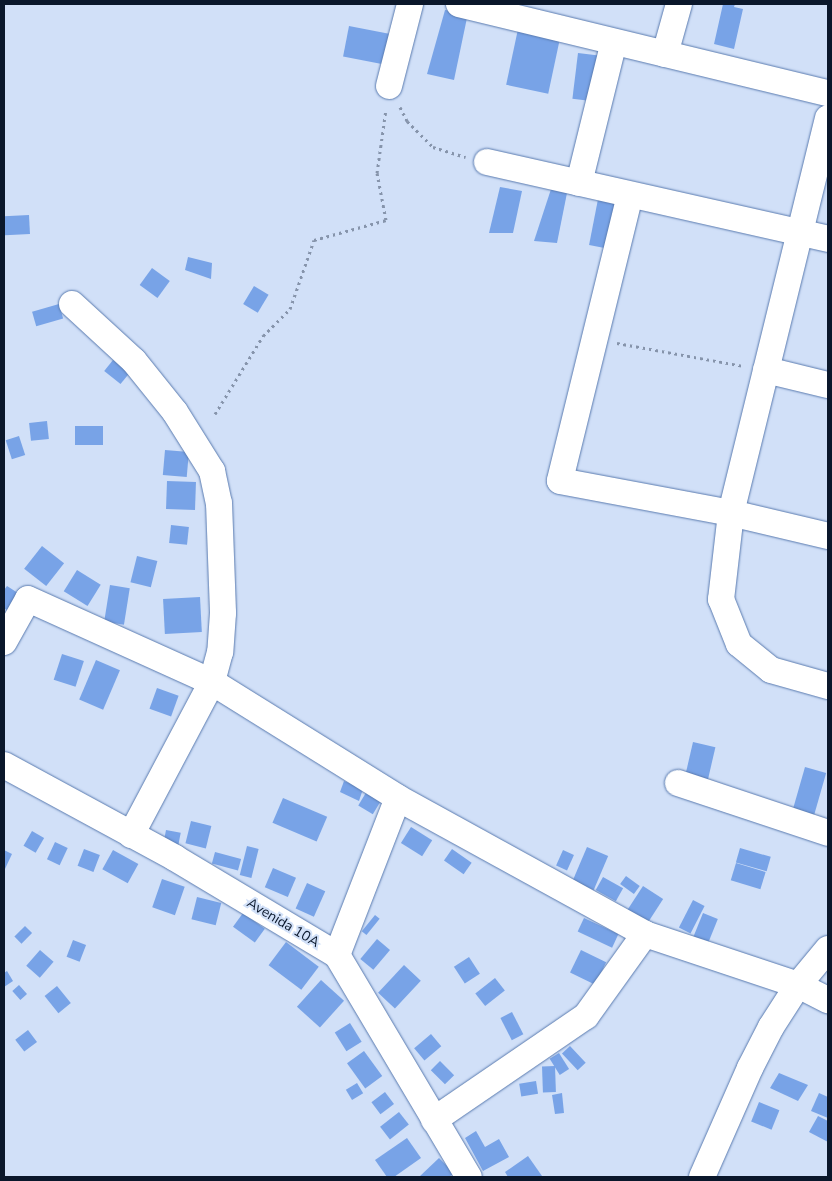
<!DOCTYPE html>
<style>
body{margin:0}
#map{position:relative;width:832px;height:1181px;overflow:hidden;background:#d1e0f8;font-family:"Nunito Sans",sans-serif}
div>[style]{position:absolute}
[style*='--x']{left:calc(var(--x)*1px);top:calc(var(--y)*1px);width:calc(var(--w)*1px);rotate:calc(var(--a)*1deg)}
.building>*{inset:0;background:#78a3e7;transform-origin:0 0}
.path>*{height:3px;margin-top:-1.5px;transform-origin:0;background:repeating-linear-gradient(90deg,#8694ab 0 2.5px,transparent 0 6.5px)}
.roads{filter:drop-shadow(0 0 1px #597aaf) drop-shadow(0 0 1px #597aaf)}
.minor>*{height:26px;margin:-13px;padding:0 13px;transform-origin:13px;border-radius:13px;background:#fff}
span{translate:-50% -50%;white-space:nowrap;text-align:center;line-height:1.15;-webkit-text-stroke:4px #d1e0f8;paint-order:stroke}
.street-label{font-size:14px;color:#0a172b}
.frame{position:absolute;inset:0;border:5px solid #0a172b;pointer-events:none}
</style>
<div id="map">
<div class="building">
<i style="clip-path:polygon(723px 4px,735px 4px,734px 7px,743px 9px,734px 49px,714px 44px)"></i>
<i style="clip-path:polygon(445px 10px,468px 13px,454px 80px,427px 74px)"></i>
<i style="left:349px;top:26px;width:42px;height:31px;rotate:11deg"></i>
<i style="left:518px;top:29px;width:43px;height:57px;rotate:12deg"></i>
<i style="left:578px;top:53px;width:25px;height:46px;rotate:7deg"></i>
<i style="clip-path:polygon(553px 183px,568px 188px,557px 243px,534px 241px)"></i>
<i style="clip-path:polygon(500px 187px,522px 191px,513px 233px,489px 233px)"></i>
<i style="left:599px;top:194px;width:21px;height:52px;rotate:11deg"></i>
<i style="left:29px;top:215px;width:19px;height:25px;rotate:87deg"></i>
<i style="clip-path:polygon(188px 257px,212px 263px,211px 279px,185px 270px)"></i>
<i style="left:152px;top:268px;width:22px;height:21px;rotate:36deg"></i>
<i style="left:254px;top:286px;width:17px;height:21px;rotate:31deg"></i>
<i style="left:59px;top:304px;width:15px;height:28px;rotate:74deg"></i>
<i style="left:113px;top:360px;width:21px;height:14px;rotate:39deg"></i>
<i style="left:47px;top:421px;width:18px;height:18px;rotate:84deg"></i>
<i style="left:75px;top:426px;width:28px;height:19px"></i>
<i style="left:19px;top:436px;width:20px;height:14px;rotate:72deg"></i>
<i style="left:165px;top:450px;width:24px;height:25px;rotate:5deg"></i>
<i style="left:167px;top:481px;width:29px;height:28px;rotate:2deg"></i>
<i style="left:171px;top:525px;width:18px;height:18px;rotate:6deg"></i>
<i style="left:42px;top:546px;width:28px;height:29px;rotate:38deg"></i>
<i style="left:137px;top:556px;width:21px;height:27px;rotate:14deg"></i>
<i style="left:77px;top:570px;width:28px;height:25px;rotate:32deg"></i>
<i style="left:110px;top:585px;width:20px;height:37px;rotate:9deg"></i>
<i style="clip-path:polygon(7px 586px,21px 595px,11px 613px,4px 608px,4px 590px)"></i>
<i style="left:200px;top:597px;width:35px;height:37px;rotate:87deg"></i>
<i style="left:62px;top:654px;width:23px;height:27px;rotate:18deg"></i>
<i style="left:96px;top:660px;width:26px;height:43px;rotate:23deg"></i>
<i style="left:157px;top:688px;width:23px;height:22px;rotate:20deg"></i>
<i style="left:693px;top:742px;width:23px;height:40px;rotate:13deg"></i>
<i style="left:805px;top:767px;width:22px;height:48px;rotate:16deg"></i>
<i style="clip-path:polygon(344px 781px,363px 789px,359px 801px,340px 792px)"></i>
<i style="left:367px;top:791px;width:17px;height:17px;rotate:31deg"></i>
<i style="left:283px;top:798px;width:48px;height:27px;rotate:23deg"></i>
<i style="left:191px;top:821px;width:21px;height:23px;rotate:14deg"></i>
<i style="left:411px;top:827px;width:25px;height:19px;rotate:32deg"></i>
<i style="left:166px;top:830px;width:15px;height:17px;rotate:11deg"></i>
<i style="left:32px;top:831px;width:14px;height:17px;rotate:30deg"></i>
<i style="left:55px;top:842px;width:14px;height:19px;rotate:25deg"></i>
<i style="left:247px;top:846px;width:12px;height:30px;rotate:14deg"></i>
<i style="left:587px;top:847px;width:23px;height:37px;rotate:23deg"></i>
<i style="left:740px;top:848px;width:32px;height:15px;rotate:16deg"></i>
<i style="left:84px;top:849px;width:17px;height:18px;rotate:21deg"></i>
<i style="left:452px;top:849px;width:24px;height:14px;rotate:35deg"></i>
<i style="clip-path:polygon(4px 850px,12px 854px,4px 871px)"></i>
<i style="left:113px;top:850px;width:29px;height:22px;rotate:29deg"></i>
<i style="left:563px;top:850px;width:12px;height:17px;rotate:24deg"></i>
<i style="left:215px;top:852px;width:27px;height:12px;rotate:15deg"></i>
<i style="left:736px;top:863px;width:31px;height:18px;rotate:17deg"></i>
<i style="left:273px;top:868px;width:25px;height:21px;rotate:23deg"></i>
<i style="left:626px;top:876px;width:17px;height:10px;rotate:36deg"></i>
<i style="left:603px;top:877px;width:23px;height:15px;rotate:29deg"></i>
<i style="left:162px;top:879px;width:24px;height:30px;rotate:19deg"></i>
<i style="left:307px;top:883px;width:20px;height:28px;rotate:24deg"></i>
<i style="left:643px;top:886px;width:24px;height:32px;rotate:33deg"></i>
<i style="left:197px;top:897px;width:25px;height:23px;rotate:14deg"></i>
<i style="left:693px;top:900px;width:13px;height:31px;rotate:27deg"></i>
<i style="left:243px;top:913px;width:27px;height:17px;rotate:36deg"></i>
<i style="left:703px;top:913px;width:16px;height:28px;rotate:22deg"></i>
<i style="left:375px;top:915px;width:6px;height:21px;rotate:39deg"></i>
<i style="left:584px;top:918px;width:38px;height:15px;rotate:25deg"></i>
<i style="left:25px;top:926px;width:10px;height:15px;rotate:45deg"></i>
<i style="left:377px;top:939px;width:17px;height:26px;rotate:40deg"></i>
<i style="left:73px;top:940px;width:14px;height:18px;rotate:21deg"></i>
<i style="left:286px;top:942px;width:41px;height:29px;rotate:37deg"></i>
<i style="left:40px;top:950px;width:18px;height:21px;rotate:41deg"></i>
<i style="left:581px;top:950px;width:28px;height:25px;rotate:26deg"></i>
<i style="left:469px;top:957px;width:20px;height:18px;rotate:57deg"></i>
<i style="left:404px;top:965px;width:23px;height:38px;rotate:43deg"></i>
<i style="clip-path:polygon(7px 971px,13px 981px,4px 987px,4px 973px)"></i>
<i style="left:495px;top:978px;width:16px;height:25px;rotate:52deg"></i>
<i style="left:321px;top:980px;width:31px;height:36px;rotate:42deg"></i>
<i style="left:19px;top:985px;width:12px;height:9px;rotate:48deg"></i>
<i style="left:57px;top:986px;width:22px;height:16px;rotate:51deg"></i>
<i style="left:512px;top:1012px;width:25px;height:13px;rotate:63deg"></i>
<i style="left:350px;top:1023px;width:22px;height:18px;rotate:58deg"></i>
<i style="left:28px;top:1030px;width:15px;height:16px;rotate:53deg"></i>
<i style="left:431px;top:1034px;width:16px;height:22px;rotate:50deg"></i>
<i style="left:570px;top:1046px;width:23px;height:11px;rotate:47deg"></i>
<i style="left:364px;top:1051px;width:31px;height:21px;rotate:54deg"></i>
<i style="left:559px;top:1053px;width:19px;height:11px;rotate:58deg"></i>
<i style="left:440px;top:1061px;width:20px;height:13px;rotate:45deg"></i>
<i style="left:555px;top:1066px;width:26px;height:13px;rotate:88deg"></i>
<i style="clip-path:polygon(779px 1073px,808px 1085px,798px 1101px,770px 1088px)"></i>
<i style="left:536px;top:1081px;width:13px;height:17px;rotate:81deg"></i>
<i style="left:357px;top:1083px;width:12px;height:13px;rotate:59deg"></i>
<i style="left:385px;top:1092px;width:15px;height:17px;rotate:53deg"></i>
<i style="clip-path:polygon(562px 1093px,564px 1113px,555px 1114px,552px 1095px)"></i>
<i style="clip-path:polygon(819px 1093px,828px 1097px,828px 1118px,811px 1111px)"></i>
<i style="left:759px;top:1102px;width:22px;height:21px;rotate:22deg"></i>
<i style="left:399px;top:1112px;width:16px;height:24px;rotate:52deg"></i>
<i style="clip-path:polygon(818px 1116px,828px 1121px,828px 1142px,809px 1132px)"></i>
<i style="clip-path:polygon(476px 1131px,485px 1147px,499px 1139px,509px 1157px,483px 1171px,465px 1138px)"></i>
<i style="clip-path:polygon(407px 1138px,421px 1158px,394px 1177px,387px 1177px,375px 1160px)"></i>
<i style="clip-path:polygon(528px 1156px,542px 1176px,508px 1177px,505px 1172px)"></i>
<i style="clip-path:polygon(439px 1158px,454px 1173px,449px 1177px,419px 1177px)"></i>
</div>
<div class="path">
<i style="--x:400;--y:107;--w:16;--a:63"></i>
<i style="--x:407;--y:121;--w:37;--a:45"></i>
<i style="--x:433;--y:147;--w:34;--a:17"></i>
<i style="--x:617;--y:343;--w:128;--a:10.3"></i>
<i style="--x:215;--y:414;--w:92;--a:-58.4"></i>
<i style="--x:263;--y:336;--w:38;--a:-45"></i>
<i style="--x:290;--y:309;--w:73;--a:-70.8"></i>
<i style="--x:314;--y:240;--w:75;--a:-15.5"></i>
<i style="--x:386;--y:220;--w:48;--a:-100.8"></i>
<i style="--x:377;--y:173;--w:65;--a:-82"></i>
</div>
<div class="roads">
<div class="minor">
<i style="--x:459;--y:4;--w:380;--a:13.6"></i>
<i style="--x:665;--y:54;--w:52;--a:-74.4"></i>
<i style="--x:389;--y:86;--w:85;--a:-75.6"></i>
<i style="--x:828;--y:118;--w:407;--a:103.8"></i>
<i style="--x:731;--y:513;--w:87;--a:96.6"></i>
<i style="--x:721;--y:599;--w:48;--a:68.2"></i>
<i style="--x:739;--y:644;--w:41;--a:39.1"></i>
<i style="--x:771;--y:670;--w:59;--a:15.7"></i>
<i style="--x:487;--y:162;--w:350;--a:12.7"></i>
<i style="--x:579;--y:183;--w:145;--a:-76.1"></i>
<i style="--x:630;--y:195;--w:294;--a:103.8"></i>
<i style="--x:560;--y:481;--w:174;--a:10.6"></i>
<i style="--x:731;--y:513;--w:100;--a:13.3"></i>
<i style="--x:72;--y:304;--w:84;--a:42.6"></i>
<i style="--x:134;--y:361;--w:65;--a:51.2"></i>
<i style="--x:175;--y:412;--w:70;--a:57.9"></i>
<i style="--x:212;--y:471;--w:33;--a:78"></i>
<i style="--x:219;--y:503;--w:110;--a:87.9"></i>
<i style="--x:223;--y:613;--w:39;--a:94"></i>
<i style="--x:220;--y:652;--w:31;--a:105"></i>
<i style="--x:212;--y:682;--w:173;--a:117.9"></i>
<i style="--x:766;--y:370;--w:64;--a:13.6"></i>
<i style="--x:4;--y:642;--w:49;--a:-60.8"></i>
<i style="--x:28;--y:599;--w:202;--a:24.3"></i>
<i style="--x:212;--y:682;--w:219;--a:31.9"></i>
<i style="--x:398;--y:798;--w:282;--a:28.8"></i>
<i style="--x:645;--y:934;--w:161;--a:18.4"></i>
<i style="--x:798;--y:985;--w:34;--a:27"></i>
<i style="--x:4;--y:765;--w:195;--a:28.5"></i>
<i style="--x:175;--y:858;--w:189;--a:30.9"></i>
<i style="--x:337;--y:955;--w:258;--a:59.3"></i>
<i style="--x:678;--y:783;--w:158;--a:18.4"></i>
<i style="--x:337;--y:955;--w:168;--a:-68.8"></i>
<i style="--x:434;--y:1120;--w:184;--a:-34.4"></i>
<i style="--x:586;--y:1016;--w:101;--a:-54.3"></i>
<i style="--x:702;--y:1177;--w:119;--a:-66.2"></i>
<i style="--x:750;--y:1068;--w:46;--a:-62.9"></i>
<i style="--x:771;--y:1027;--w:50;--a:-57.3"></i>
<i style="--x:798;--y:985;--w:47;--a:-50.2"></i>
</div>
</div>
<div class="street-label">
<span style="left:283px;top:923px;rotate:31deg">Avenida 10A</span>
</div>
<div class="frame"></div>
</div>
